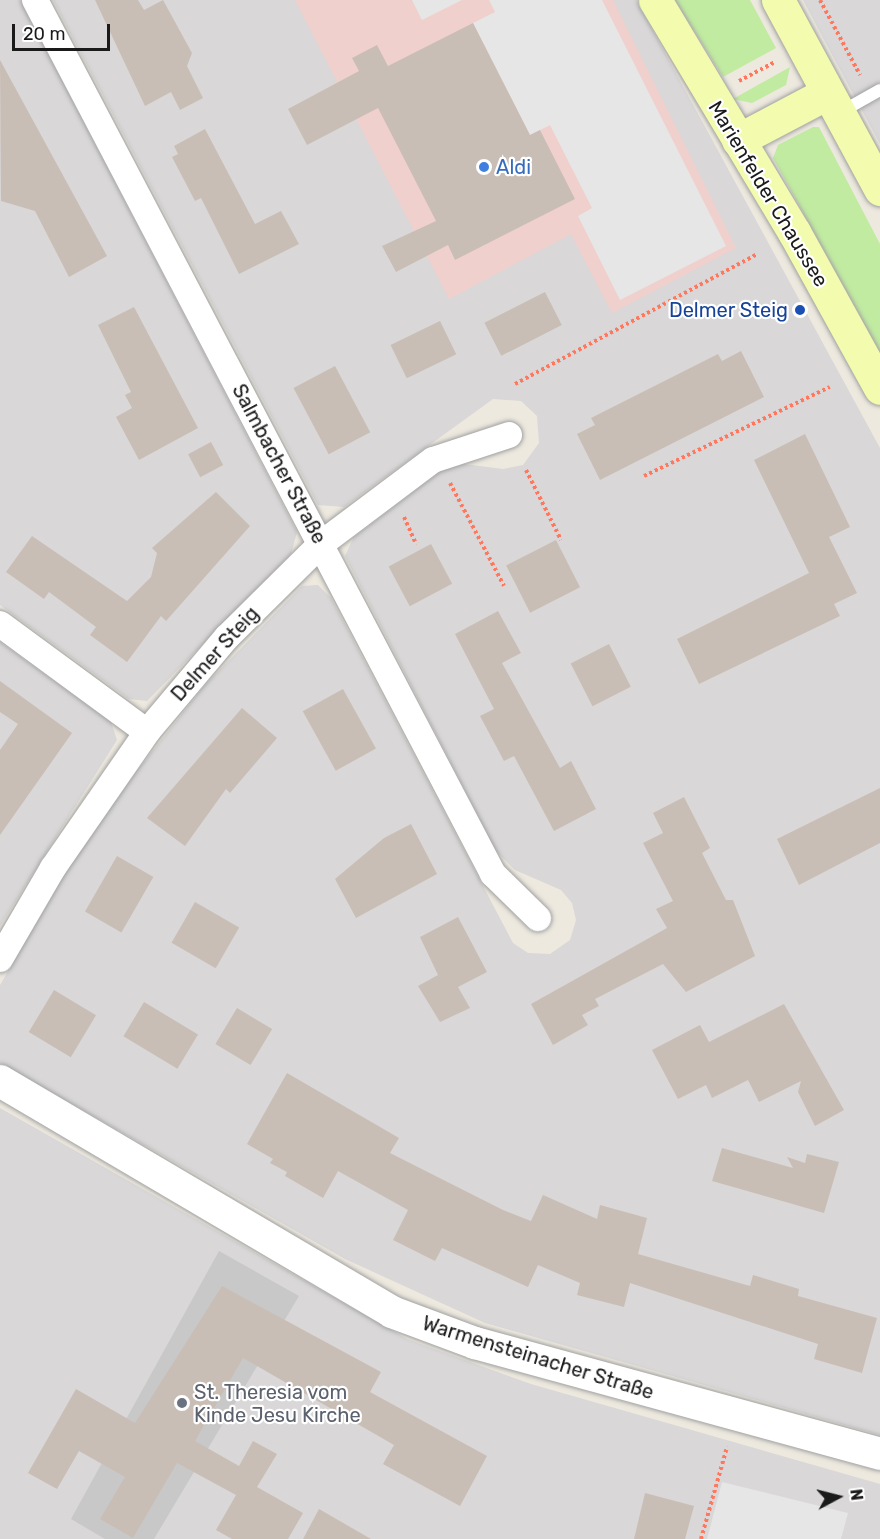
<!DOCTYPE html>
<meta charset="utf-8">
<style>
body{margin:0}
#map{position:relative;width:880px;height:1539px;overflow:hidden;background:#ede9df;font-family:Rubik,sans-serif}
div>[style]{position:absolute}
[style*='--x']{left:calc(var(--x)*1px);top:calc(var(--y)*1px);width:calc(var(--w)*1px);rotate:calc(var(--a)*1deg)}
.residential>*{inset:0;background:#d9d7d7}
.commercial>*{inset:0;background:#f0d0cc}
.religious>*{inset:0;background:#c8c8c8}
.grass>*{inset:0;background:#c1eba1}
.parking>*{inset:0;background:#e6e6e6}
.building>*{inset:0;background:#c9beb5;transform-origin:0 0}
.path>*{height:4px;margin-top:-2px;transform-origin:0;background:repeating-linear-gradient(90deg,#ff785e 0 3px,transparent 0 6px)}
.roads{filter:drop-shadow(0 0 2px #a1a1a1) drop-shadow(0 0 2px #a1a1a1)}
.service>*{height:12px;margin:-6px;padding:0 6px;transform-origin:6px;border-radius:6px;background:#fff}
.minor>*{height:26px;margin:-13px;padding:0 13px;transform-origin:13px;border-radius:13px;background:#fff}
.tertiary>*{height:32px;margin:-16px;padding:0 16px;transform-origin:16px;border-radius:16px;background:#fff}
.secondary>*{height:33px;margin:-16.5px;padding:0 16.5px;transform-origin:16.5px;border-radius:16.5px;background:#f3fcae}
.dots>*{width:16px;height:16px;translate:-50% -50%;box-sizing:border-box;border:3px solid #fff;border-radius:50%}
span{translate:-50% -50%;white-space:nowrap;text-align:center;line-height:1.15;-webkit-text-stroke:4.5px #fff;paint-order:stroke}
.shop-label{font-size:20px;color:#366cbe}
.left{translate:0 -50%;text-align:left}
.street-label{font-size:20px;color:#1a1a1a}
.transit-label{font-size:20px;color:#164399}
.right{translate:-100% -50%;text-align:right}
.worship-label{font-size:20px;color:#5b616d}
.north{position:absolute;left:808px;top:1467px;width:60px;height:60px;-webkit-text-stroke:4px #fff;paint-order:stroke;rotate:83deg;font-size:16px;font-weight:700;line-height:24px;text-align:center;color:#1a1a1a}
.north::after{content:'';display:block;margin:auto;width:21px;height:27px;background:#1a1a1a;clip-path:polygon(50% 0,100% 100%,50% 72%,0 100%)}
.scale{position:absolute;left:12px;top:24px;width:98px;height:27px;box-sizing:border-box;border:3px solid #1a1a1a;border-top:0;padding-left:8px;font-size:18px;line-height:21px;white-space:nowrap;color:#1a1a1a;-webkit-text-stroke:4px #fff;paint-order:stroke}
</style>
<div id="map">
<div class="residential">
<i style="clip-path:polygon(0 0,20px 0,297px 532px,291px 554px,147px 701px,129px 699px,0 605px)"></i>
<i style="clip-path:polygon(53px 0,636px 0,880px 448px,880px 1435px,485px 1323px,345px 1259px,0 1063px,0 985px,66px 872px,110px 805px,205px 685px,302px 586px,318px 585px,331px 598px,513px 943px,528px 953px,550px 954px,570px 940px,576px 920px,572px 903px,561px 890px,515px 870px,496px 851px,345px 556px,354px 537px,442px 470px,464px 464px,503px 469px,523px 465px,539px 443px,537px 416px,521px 401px,493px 399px,344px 507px,318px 505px)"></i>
<i style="clip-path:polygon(803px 0,880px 0,880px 144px,823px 38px)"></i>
<i style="clip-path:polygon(0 642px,111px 722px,117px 740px,0 926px)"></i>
<i style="clip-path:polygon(0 1108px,407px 1339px,531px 1384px,880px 1484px,880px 1539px,0 1539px)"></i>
</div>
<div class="commercial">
<i style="clip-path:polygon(295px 0,613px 0,736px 248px,612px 313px,571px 234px,449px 299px)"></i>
</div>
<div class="religious">
<i style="clip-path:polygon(219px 1251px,299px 1296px,154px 1539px,105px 1539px,71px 1519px)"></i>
</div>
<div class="grass">
<i style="clip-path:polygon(675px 0,750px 0,776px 48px,723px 77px)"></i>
<i style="clip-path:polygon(790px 67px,786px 85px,752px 103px,733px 99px)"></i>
<i style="clip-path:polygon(813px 127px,819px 127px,880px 244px,880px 352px,773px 158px,778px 145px)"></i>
</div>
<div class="parking">
<i style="clip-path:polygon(412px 0,462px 0,422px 20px)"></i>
<i style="clip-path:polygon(489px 0,602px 0,726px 246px,620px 300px,578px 216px,592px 208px,550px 125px,530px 135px,473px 23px,495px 12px)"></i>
<i style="clip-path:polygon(722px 1482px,848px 1513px,841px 1539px,707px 1539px)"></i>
</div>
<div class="building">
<i style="clip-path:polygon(95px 0,138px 0,144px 10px,163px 0,192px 53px,187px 66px,203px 98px,180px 110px,171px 92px,145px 106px)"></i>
<i style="clip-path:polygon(473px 23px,530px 135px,540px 130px,575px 199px,455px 260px,448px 245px,396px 272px,382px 246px,436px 221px,378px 108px,307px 145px,288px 109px,359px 71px,352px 58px,377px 45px,388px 66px)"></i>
<i style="clip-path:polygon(0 60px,107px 256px,69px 277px,35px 211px,1px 201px)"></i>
<i style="clip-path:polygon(205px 129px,255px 224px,281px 211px,299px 244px,239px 274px,201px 198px,195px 201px,172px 157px,178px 154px,174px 146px)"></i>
<i style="left:545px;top:292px;width:37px;height:68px;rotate:63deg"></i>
<i style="clip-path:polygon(134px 307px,198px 428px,139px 460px,116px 417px,132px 408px,125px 395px,131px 392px,98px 325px)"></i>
<i style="left:440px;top:321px;width:37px;height:55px;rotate:64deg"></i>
<i style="clip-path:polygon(741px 351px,764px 397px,600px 480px,577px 434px,595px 425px,591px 418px,718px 354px,722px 361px)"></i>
<i style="left:335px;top:366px;width:75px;height:47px;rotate:62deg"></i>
<i style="clip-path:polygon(805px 434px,850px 527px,829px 537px,857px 593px,834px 604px,840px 616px,699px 684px,677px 639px,809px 573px,754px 460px)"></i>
<i style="left:211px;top:442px;width:26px;height:26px;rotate:62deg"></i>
<i style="clip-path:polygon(216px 492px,250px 526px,166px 621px,161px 616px,127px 662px,90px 635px,96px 627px,49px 592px,44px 599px,6px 572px,32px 536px,127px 601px,151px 577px,157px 553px,152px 548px)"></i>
<i style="left:556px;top:540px;width:53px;height:56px;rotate:63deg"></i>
<i style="left:431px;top:544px;width:45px;height:48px;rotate:62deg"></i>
<i style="clip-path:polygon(498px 611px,521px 653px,502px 663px,560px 768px,571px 761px,596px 809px,554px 831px,514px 756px,504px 761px,480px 716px,494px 709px,455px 634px)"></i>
<i style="left:609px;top:644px;width:48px;height:43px;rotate:63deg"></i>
<i style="clip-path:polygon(0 681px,72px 733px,0 835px,0 750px,18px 724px,0 712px)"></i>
<i style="left:343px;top:689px;width:68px;height:46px;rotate:61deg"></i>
<i style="clip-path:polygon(242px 708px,277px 738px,230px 793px,226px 789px,185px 846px,147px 818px)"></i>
<i style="clip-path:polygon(880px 788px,880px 843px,799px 885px,777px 839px)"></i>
<i style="clip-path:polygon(684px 797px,710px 848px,702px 853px,726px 900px,733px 900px,755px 956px,686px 992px,663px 964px,595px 999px,599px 1006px,582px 1015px,588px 1025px,553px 1045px,531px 1004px,667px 928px,656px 909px,673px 901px,643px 843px,663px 833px,653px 813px)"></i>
<i style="clip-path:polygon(411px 824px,437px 874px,356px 918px,335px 879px,384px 838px)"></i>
<i style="left:117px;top:856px;width:42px;height:64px;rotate:30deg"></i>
<i style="left:195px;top:902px;width:51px;height:47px;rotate:30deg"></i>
<i style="clip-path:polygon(458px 917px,487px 972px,458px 987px,470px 1008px,440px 1022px,418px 986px,438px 975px,420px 937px)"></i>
<i style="left:54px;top:990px;width:49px;height:49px;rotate:31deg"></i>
<i style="left:144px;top:1002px;width:63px;height:40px;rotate:31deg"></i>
<i style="clip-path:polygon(784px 1004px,844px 1110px,815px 1126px,798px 1092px,801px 1081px,759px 1102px,748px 1080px,712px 1098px,706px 1085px,678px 1099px,652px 1050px,700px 1025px,709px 1042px)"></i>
<i style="left:237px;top:1008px;width:41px;height:42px;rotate:31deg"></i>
<i style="clip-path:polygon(287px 1073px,399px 1138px,390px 1153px,503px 1210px,531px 1221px,543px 1195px,597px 1219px,600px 1205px,647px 1218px,638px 1254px,750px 1286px,753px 1275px,799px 1289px,798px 1296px,877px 1318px,862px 1373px,814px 1359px,818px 1344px,630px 1283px,624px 1307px,577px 1295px,580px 1283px,538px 1265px,528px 1287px,442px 1248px,435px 1261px,393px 1240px,408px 1210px,338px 1171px,323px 1198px,285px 1176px,287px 1172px,270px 1163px,273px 1159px,247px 1144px)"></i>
<i style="clip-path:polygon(722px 1148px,793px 1168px,787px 1157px,805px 1163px,807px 1154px,839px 1162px,824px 1213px,712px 1181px)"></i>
<i style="clip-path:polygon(222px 1286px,381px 1372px,370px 1392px,487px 1456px,460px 1506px,383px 1464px,394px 1445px,243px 1358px,195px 1441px,239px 1466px,253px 1441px,277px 1454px,257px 1487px,303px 1513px,288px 1539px,232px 1539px,216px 1530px,236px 1495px,177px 1463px,133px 1538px,100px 1519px,125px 1477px,79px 1451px,57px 1489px,28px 1473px,76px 1389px,135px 1423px)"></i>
<i style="clip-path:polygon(645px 1493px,694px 1506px,685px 1539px,634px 1539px)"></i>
<i style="clip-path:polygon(319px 1509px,371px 1539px,303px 1539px)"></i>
</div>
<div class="path">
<i style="--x:820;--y:0;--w:85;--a:61.9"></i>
<i style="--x:739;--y:81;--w:41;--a:-27.8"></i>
<i style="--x:515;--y:384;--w:275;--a:-28.2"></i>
<i style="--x:526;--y:470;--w:78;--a:63.4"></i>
<i style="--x:644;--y:476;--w:206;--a:-25.6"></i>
<i style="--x:450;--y:483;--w:116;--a:62.3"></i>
<i style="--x:404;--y:517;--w:30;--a:66"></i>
<i style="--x:701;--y:1539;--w:96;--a:-74.2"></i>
</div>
<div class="roads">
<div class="service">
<i style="--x:839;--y:113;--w:47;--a:-29.3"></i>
</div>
<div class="minor">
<i style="--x:35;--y:0;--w:987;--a:62.34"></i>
<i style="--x:493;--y:874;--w:63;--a:44.4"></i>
<i style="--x:0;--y:624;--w:182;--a:36.3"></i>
<i style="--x:0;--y:959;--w:105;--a:-59.8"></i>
<i style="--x:53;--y:868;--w:165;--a:-55.3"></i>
<i style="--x:147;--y:732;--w:124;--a:-49.9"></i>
<i style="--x:227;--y:637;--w:132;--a:-44.7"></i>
<i style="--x:321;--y:544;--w:140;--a:-36.9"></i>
<i style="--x:433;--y:460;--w:80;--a:-18.2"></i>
</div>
<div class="tertiary">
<i style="--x:0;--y:1081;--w:455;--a:30.5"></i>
<i style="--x:392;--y:1312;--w:89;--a:20.5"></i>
<i style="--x:475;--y:1343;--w:420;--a:15.3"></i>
</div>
<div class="secondary">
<i style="--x:655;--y:0;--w:270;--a:59.1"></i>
<i style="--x:794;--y:232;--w:178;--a:61.1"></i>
<i style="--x:778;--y:0;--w:215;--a:61.6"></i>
<i style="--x:738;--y:140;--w:101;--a:-27.8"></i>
</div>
</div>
<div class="dots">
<i style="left:484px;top:167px;background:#3f7fe0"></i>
<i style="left:800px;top:310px;background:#1a4fb4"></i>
<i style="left:182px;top:1403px;background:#6b7280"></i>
</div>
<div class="shop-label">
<span class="left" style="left:496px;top:167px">Aldi</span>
</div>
<div class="street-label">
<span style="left:768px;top:194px;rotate:59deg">Marienfelder Chaussee</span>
<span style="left:279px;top:464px;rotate:62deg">Salmbacher Straße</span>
<span style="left:215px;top:654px;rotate:-48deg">Delmer Steig</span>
<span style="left:538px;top:1358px;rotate:17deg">Warmensteinacher Straße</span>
</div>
<div class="transit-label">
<span class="right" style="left:788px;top:310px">Delmer Steig</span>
</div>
<div class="worship-label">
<span class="left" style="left:194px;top:1404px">St. Theresia vom<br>Kinde Jesu Kirche</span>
</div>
<div class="north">N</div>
<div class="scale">20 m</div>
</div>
